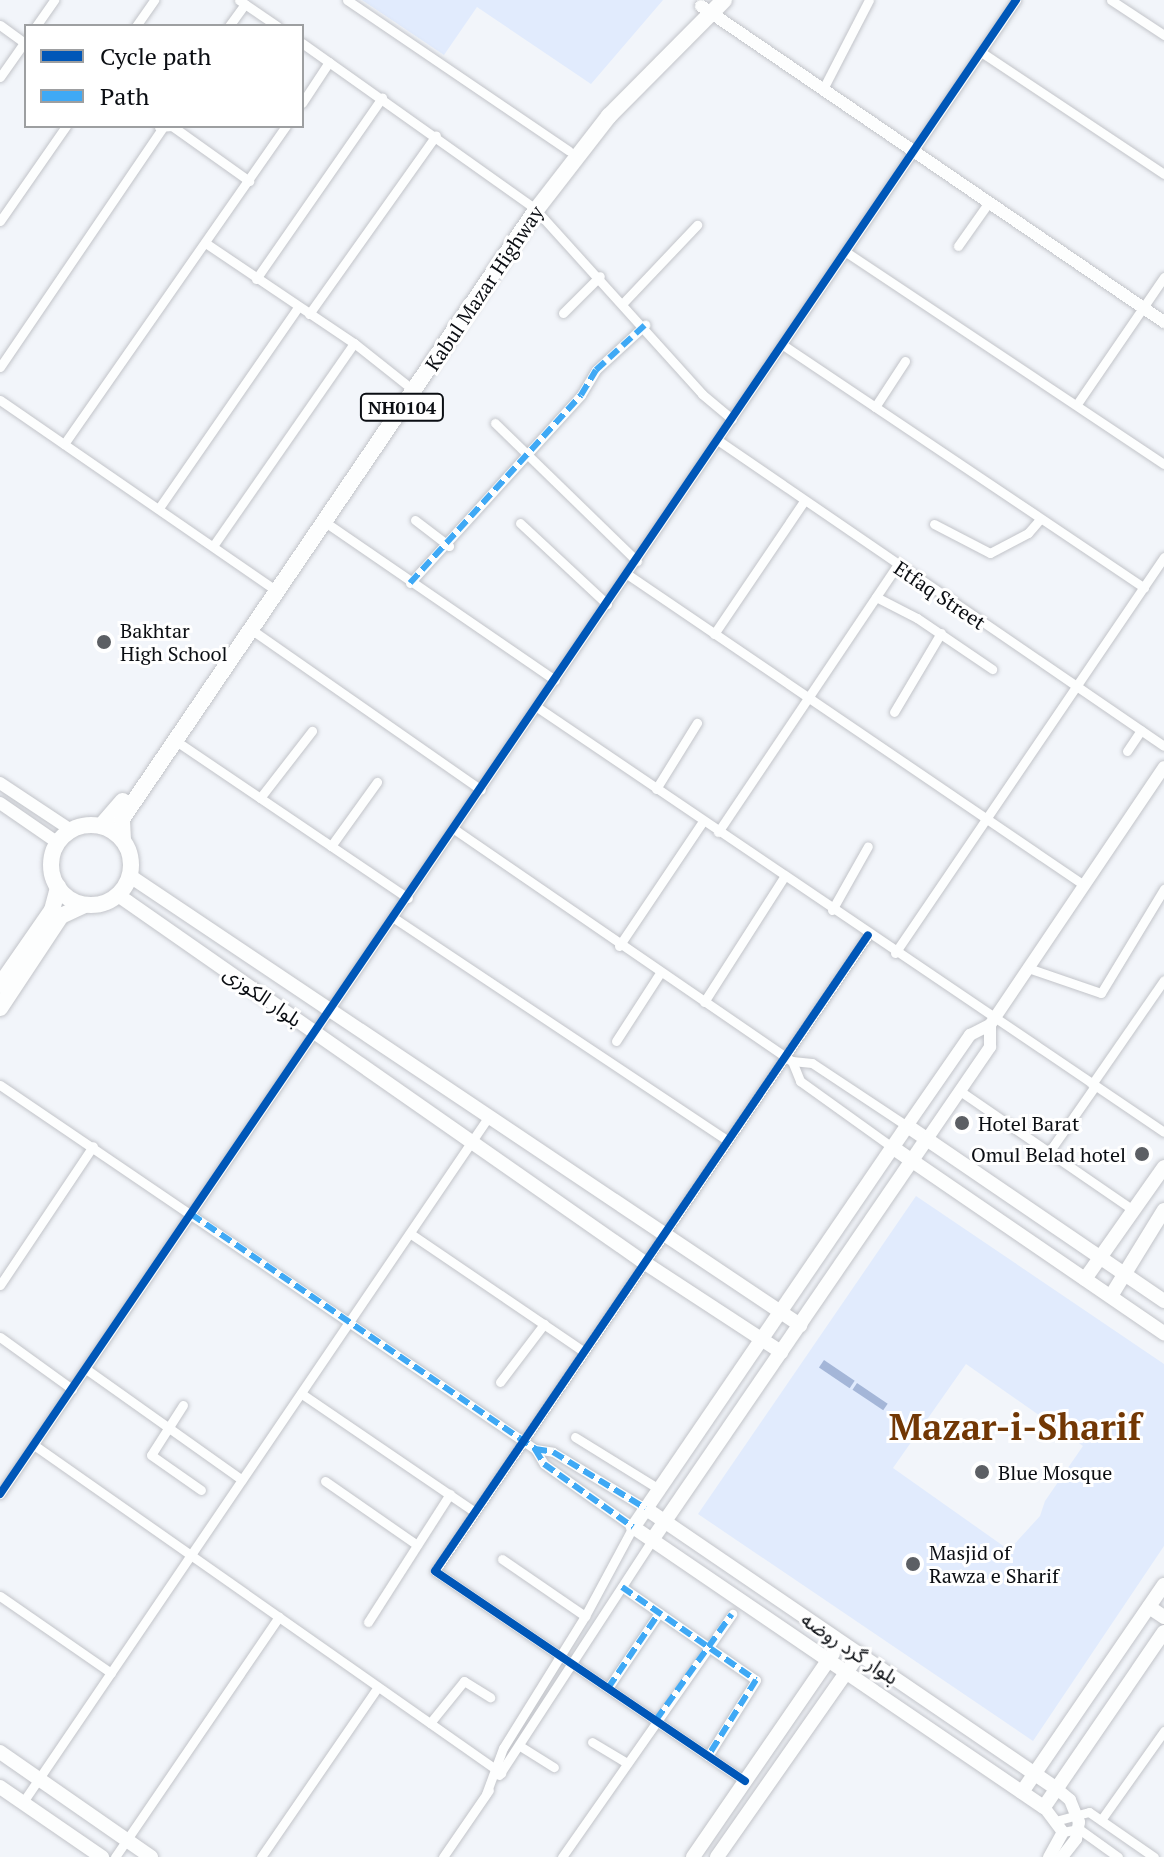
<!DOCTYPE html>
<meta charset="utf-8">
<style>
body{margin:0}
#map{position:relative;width:1164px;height:1857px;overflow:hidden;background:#f2f5fa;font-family:"PT Serif","Noto Sans Arabic",serif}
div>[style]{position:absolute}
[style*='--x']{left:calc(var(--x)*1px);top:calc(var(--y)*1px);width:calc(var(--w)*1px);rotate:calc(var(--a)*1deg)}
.green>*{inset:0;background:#e1ebfd}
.water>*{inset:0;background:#a4b6d8;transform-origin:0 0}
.roads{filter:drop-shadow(0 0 2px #c2c4c9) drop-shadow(0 0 2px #c2c4c9)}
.street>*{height:9px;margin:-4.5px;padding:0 4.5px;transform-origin:4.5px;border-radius:4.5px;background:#fdfefe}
.secondary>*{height:12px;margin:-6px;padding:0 6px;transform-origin:6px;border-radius:6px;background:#fdfefe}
.primary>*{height:14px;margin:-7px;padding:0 7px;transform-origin:7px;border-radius:7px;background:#fdfefe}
.highway>*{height:16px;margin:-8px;padding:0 8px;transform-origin:8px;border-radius:8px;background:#fdfefe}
.highway>.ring{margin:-8px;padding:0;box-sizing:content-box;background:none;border:16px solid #fdfefe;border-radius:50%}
.quiet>*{height:6px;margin-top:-3px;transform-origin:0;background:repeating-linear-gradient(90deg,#3fa9f5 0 12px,transparent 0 18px)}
.cycleway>*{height:8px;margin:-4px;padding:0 4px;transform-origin:4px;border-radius:4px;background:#0057b8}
.dots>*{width:22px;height:22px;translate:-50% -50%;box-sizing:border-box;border:4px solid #fff;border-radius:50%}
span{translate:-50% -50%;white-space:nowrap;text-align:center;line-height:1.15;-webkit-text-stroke:6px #fff;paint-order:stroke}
.shield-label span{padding:2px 6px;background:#fff;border:2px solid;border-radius:6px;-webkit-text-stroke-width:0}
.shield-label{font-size:18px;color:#0b0e13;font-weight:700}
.street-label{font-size:20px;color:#0b0e13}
.poi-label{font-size:20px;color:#0b0e13}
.left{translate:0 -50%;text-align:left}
.right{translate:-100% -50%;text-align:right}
.town-label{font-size:36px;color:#723704;font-weight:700}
.legend{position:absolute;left:24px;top:24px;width:280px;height:104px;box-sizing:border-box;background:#fff;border:2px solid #9d9fa1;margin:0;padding:10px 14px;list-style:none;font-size:24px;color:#0b0e13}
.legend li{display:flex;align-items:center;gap:16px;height:40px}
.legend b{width:40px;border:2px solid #9d9fa1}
</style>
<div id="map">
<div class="green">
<i style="clip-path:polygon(362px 0,663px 0,591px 84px,477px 7px,444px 55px)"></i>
<i style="clip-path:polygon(evenodd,916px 1196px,1164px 1364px,1164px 1546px,1033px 1741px,698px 1514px,916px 1196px,966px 1364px,1083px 1446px,1045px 1501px,1040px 1516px,1009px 1550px,893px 1468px,966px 1364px)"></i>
</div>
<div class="water">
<i style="left:824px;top:1360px;width:37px;height:9px;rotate:34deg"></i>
<i style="left:857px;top:1383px;width:37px;height:8px;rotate:34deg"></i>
</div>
<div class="roads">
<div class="street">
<i style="--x:239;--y:0;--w:46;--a:34.4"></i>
<i style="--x:347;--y:0;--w:268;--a:34.2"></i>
<i style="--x:1111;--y:0;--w:64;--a:33.4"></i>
<i style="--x:0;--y:25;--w:32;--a:36"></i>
<i style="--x:36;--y:26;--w:32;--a:-55"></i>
<i style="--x:136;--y:26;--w:32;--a:-55"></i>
<i style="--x:229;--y:26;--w:27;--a:-54"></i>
<i style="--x:302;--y:43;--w:280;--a:35.4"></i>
<i style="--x:981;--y:52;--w:220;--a:33.7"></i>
<i style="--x:0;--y:77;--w:45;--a:-54.9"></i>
<i style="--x:823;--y:89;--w:100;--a:-62.7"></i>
<i style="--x:302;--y:103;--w:49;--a:-56.6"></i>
<i style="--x:159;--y:127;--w:13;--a:-4"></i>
<i style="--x:172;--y:126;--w:95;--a:35.5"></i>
<i style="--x:536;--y:210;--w:248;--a:47.9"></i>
<i style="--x:702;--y:394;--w:39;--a:40"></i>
<i style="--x:0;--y:221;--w:116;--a:-55.2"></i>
<i style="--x:207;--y:244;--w:177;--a:34"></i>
<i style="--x:354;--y:343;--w:68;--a:38.4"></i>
<i style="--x:958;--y:246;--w:54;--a:-54.8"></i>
<i style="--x:846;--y:252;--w:382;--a:33.7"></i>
<i style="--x:256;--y:279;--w:221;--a:-55.2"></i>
<i style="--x:623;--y:303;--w:108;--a:-46.5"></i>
<i style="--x:563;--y:313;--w:52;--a:-45"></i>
<i style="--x:309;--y:314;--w:219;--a:-54.6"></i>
<i style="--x:783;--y:345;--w:435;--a:33.9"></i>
<i style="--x:0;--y:367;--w:288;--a:-55.8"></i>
<i style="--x:0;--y:400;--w:328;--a:34.6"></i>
<i style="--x:1077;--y:404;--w:154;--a:-55.6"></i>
<i style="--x:875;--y:407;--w:55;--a:-56.9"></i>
<i style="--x:495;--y:423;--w:198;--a:44.2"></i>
<i style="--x:719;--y:441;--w:539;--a:34.43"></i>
<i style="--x:64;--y:444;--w:388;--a:-55.1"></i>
<i style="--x:159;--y:508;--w:242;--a:-55.3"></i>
<i style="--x:415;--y:520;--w:43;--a:37.4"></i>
<i style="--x:325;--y:522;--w:279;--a:34.5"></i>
<i style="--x:520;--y:523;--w:119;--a:43"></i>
<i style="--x:934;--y:524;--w:63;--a:27.4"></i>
<i style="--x:990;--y:553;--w:43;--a:-27.8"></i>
<i style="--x:1028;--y:533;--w:18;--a:-49"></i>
<i style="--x:213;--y:546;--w:247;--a:-55.2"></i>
<i style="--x:627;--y:574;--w:553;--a:34.24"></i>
<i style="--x:410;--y:583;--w:254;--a:-47.7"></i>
<i style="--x:581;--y:395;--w:29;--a:-59"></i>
<i style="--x:596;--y:370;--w:67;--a:-42.6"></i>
<i style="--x:876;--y:597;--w:46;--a:27.1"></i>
<i style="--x:917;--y:618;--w:91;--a:34.2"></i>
<i style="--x:252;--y:630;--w:279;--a:34.9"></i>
<i style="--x:714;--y:634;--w:161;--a:-55.9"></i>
<i style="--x:537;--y:707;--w:757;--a:34.13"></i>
<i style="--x:894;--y:712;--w:92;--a:-59.3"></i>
<i style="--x:176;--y:741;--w:280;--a:34.1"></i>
<i style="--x:1127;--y:751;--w:25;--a:-56"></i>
<i style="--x:656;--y:789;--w:78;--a:-58.2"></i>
<i style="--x:260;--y:798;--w:85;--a:-52.2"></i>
<i style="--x:454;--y:829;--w:410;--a:34.5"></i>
<i style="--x:792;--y:1061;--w:20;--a:6"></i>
<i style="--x:812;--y:1063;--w:114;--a:33.6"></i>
<i style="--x:718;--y:832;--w:321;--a:-56.1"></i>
<i style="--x:331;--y:846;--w:79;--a:-54.3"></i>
<i style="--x:832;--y:910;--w:73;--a:-60.6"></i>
<i style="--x:394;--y:918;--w:400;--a:33.7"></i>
<i style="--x:619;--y:946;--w:151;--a:-56.1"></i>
<i style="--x:895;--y:953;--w:479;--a:-55.8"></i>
<i style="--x:1028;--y:968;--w:77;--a:18.9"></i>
<i style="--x:1101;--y:993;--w:122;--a:-58.8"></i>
<i style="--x:704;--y:1002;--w:148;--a:-57.4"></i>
<i style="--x:616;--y:1041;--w:81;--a:-57.1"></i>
<i style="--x:792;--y:1061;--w:22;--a:68"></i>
<i style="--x:800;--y:1081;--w:113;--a:35.7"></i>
<i style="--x:1092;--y:1084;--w:126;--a:-55.3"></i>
<i style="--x:0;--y:1085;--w:647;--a:34.23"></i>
<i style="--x:535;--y:1449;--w:17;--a:59"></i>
<i style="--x:544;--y:1464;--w:109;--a:35.3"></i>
<i style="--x:633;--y:1527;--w:101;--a:118.3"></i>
<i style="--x:585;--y:1616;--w:155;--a:121.8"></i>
<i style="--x:503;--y:1748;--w:49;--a:110.3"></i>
<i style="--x:960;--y:1091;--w:209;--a:34.5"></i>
<i style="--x:1049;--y:1152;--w:80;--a:-55.1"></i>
<i style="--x:411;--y:1234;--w:208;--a:34.2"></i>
<i style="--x:0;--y:1285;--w:167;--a:-56.2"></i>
<i style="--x:0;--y:1337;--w:89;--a:35.8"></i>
<i style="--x:86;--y:1369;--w:191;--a:35.4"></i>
<i style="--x:500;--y:1382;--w:73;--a:-52.8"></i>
<i style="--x:302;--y:1394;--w:209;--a:34.3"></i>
<i style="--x:183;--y:1405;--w:59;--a:122.6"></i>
<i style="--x:151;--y:1455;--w:61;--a:35"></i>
<i style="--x:575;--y:1437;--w:99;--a:31.8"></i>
<i style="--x:34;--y:1445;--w:571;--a:35.08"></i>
<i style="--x:535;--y:1449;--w:18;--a:9"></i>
<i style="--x:553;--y:1452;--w:108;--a:31.3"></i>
<i style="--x:325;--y:1481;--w:112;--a:34.8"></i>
<i style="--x:0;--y:1494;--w:1807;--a:-55.78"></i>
<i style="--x:502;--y:1559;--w:101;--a:34.5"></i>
<i style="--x:622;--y:1587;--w:163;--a:34.8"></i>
<i style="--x:756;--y:1680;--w:90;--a:122.3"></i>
<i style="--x:0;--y:1596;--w:135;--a:34.7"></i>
<i style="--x:368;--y:1622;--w:152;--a:-57.4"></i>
<i style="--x:608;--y:1688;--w:91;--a:-55.8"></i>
<i style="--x:430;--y:1723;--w:54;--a:-51"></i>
<i style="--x:464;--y:1681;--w:31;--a:32"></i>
<i style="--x:592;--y:1742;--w:41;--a:31"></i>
<i style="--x:520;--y:1746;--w:40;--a:32"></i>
<i style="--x:499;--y:1775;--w:280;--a:-56.9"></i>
<i style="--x:745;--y:1781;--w:374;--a:-145.9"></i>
<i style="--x:435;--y:1571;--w:769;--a:-55.75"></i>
<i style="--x:23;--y:1802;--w:829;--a:-55.81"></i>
<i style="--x:1059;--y:1820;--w:31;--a:-15"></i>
<i style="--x:1089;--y:1812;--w:79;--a:34.7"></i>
<i style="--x:1101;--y:1820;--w:109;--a:-54.7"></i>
<i style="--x:1063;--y:1832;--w:16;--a:-11"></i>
<i style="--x:1079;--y:1829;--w:48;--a:35.7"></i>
<i style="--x:115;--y:1857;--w:291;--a:-55.7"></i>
<i style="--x:261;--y:1857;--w:206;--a:-55.5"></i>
<i style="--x:443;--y:1857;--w:81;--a:-55.5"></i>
<i style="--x:562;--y:1857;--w:297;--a:-55"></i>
</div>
<div class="secondary">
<i style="--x:701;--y:6;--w:561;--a:34.31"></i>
<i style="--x:0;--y:783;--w:85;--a:33.5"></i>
<i style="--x:0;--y:803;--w:70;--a:34.6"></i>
<i style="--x:907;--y:1126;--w:111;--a:-55.3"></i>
<i style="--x:970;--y:1035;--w:22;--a:-27"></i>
<i style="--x:990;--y:1025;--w:311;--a:-56"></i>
<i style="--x:927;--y:1139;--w:112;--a:-55.6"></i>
<i style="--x:990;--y:1047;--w:22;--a:-90"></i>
<i style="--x:1057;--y:1789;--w:17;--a:40"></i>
<i style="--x:1070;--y:1800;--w:24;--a:68"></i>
<i style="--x:1079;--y:1822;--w:17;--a:100"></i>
<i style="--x:1076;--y:1839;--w:23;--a:128"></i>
<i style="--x:1044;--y:1807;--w:31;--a:53"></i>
<i style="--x:1063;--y:1832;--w:29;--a:119"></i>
</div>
<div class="primary">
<i style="--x:130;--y:876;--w:807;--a:33.83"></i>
<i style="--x:118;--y:895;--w:643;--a:34.93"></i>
<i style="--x:645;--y:1263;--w:163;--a:33.2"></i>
<i style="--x:892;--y:1147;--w:330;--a:34.4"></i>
<i style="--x:1085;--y:1279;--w:137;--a:-54.8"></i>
<i style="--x:1111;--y:1296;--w:101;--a:-58.4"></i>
<i style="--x:1164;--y:1301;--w:311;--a:-145.7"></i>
<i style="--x:907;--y:1126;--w:486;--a:124.3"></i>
<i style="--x:633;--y:1527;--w:497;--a:34.3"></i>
<i style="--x:1044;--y:1807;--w:212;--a:-55.6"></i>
<i style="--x:645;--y:1508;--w:499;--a:34.3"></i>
<i style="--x:652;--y:1540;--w:486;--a:-55.6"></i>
<i style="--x:1149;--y:1607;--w:18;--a:34"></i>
<i style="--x:0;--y:1752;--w:184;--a:34.8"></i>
<i style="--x:0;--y:1787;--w:124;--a:34.5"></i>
<i style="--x:1022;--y:1792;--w:251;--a:-55.6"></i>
<i style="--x:693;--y:1857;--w:247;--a:-55.5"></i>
<i style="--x:717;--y:1857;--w:248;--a:-55"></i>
</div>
<div class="highway">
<i class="ring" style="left:51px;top:825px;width:64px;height:64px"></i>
<i style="--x:101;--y:826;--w:33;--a:-49"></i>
<i style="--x:123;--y:840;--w:21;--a:-93"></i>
<i style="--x:122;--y:819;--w:736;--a:-55.79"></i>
<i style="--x:536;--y:210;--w:119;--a:-52.2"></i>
<i style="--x:609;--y:116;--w:163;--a:-45.2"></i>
<i style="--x:0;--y:985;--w:91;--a:-55.3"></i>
<i style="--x:52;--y:910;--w:24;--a:-75"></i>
<i style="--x:0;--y:1008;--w:110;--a:-56.5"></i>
<i style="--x:61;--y:916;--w:26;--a:-25"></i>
</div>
</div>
<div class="quiet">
<i style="--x:410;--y:583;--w:254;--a:-47.7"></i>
<i style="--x:581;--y:395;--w:29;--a:-59"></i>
<i style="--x:596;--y:370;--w:67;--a:-42.6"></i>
<i style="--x:191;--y:1214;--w:417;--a:34.3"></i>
<i style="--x:535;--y:1449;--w:17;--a:59"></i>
<i style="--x:544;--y:1464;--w:109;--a:35.3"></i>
<i style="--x:535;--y:1449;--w:18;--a:9"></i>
<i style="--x:553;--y:1452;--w:108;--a:31.3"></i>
<i style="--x:622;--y:1587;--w:163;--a:34.8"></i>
<i style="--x:756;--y:1680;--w:90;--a:122.3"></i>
<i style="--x:608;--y:1688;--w:91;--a:-55.8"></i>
<i style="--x:656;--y:1720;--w:130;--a:-54.4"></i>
</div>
<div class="cycleway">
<i style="--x:0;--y:1494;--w:1807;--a:-55.78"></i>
<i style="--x:745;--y:1781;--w:374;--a:-145.9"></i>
<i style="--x:435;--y:1571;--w:769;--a:-55.75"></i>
</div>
<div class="dots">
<i style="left:104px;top:642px;background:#5c5f64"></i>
<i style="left:962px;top:1123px;background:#5c5f64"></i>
<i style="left:1142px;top:1154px;background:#5c5f64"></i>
<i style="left:982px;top:1472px;background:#5c5f64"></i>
<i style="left:913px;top:1564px;background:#5c5f64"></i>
</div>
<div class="shield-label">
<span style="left:402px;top:407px">NH0104</span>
</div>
<div class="street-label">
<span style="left:484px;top:288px;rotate:-56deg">Kabul Mazar Highway</span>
<span style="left:940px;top:595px;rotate:34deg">Etfaq Street</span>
<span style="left:263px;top:996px;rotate:35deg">بلوار الکوزی</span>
<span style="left:850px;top:1648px;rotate:34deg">بلوار گرد روضه</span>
</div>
<div class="poi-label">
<span class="left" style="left:120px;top:642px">Bakhtar<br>High School</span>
<span class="left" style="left:978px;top:1123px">Hotel Barat</span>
<span class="right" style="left:1126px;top:1154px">Omul Belad hotel</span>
<span class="left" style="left:998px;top:1472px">Blue Mosque</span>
<span class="left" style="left:929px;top:1564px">Masjid of<br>Rawza e Sharif</span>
</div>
<div class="town-label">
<span style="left:1015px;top:1427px">Mazar-i-Sharif</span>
</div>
<ul class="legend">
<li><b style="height:10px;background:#0057b8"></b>Cycle path</li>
<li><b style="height:10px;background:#3fa9f5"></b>Path</li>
</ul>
</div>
